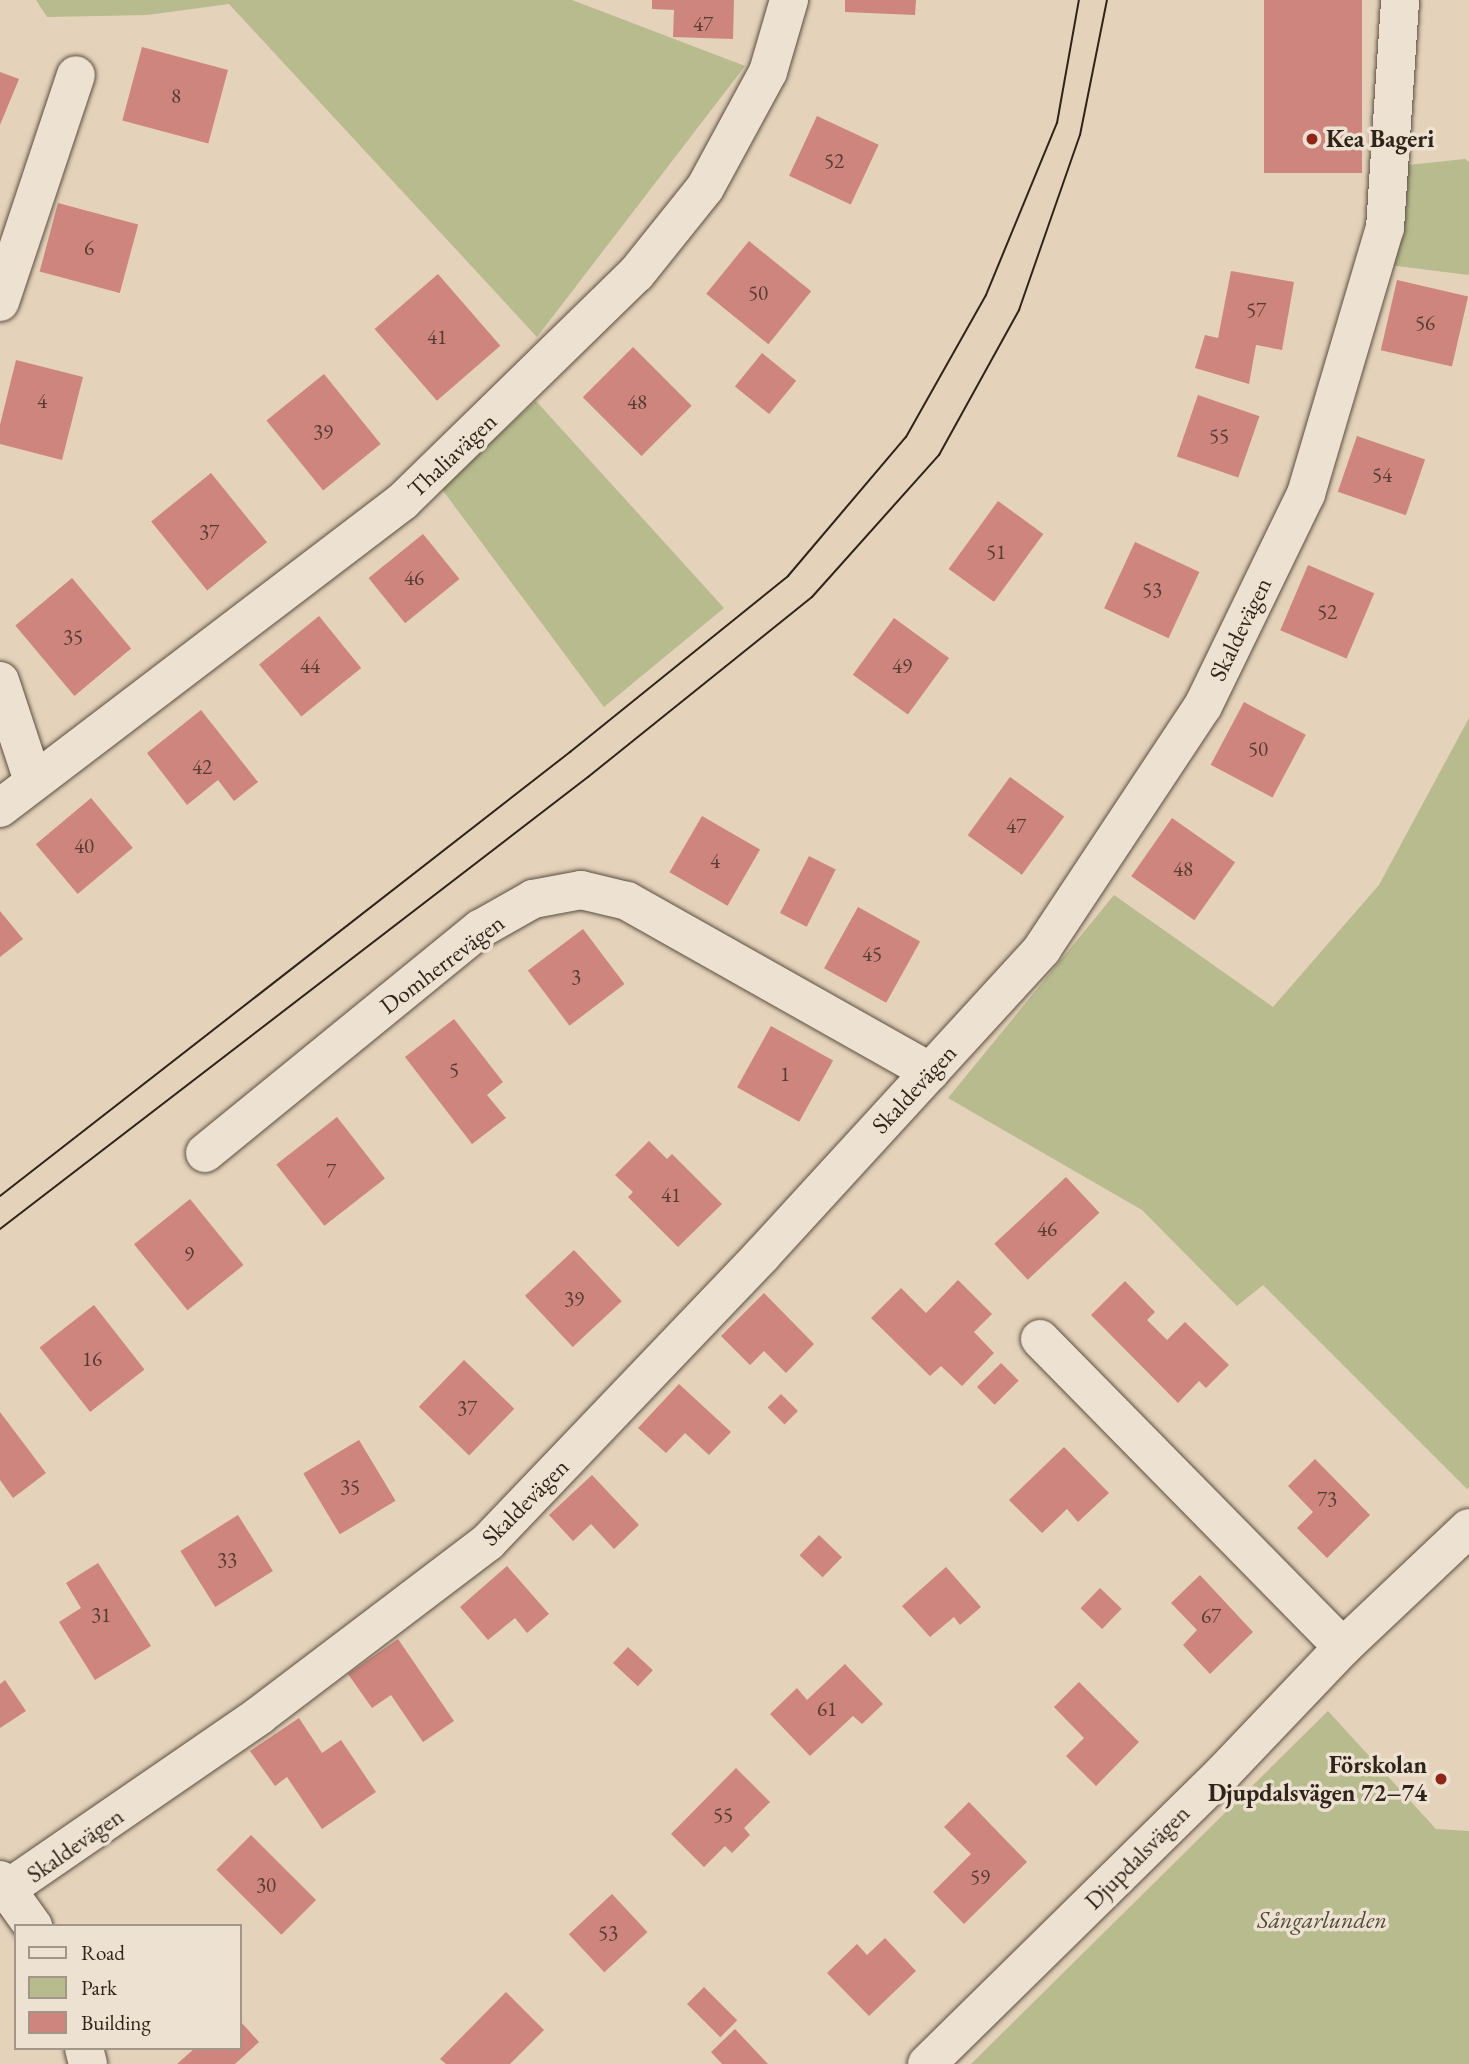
<!DOCTYPE html>
<meta charset="utf-8">
<style>
body{margin:0}
#map{position:relative;width:1469px;height:2064px;overflow:hidden;background:#e4d2ba;font-family:"EB Garamond",serif}
div>[style]{position:absolute}
[style*='--x']{left:calc(var(--x)*1px);top:calc(var(--y)*1px);width:calc(var(--w)*1px);rotate:calc(var(--a)*1deg)}
.green>*{inset:0;background:#b7bb8d}
.building>*{inset:0;background:#cd857d;transform-origin:0 0}
.roads{filter:drop-shadow(0 0 2px #5c4f42) drop-shadow(0 0 2px #5c4f42)}
.street>*{height:38px;margin:-19px;padding:0 19px;transform-origin:19px;border-radius:19px;background:#ede2d2}
.secondary>*{height:38px;margin:-19px;padding:0 19px;transform-origin:19px;border-radius:19px;background:#ede2d2}
.tram>*{height:2px;margin:-1px;padding:0 1px;transform-origin:1px;border-radius:1px;background:#2f231a}
.dots>*{width:19px;height:19px;translate:-50% -50%;box-sizing:border-box;border:4px solid #ede2d2;border-radius:50%}
span{translate:-50% -50%;white-space:nowrap;text-align:center;line-height:1.15;-webkit-text-stroke:7px #ede2d2;paint-order:stroke}
.number-label{font-size:21px;color:#563c33}
.number-label span{-webkit-text-stroke-width:0}
.poi-label{font-size:24px;color:#2f231a;font-weight:700}
.left{translate:0 -50%;text-align:left}
.right{translate:-100% -50%;text-align:right}
.street-label{font-size:24px;color:#2f231a}
.park-label{font-size:24px;color:#514937;font-style:italic}
.legend{position:absolute;left:14px;top:1924px;width:228px;height:126px;box-sizing:border-box;background:#ede2d2;border:2px solid #a19688;margin:0;padding:9px 12px;list-style:none;font-size:21px;color:#2f231a}
.legend li{display:flex;align-items:center;gap:14px;height:35px}
.legend b{width:35px;border:2px solid #a19688}
</style>
<div id="map">
<div class="green">
<i style="clip-path:polygon(36px 0,572px 0,745px 66px,537px 337px,229px 4px,147px 15px,47px 17px)"></i>
<i style="clip-path:polygon(1465px 159px,1469px 162px,1469px 275px,1389px 265px,1408px 165px)"></i>
<i style="clip-path:polygon(536px 401px,724px 608px,604px 707px,441px 488px)"></i>
<i style="clip-path:polygon(1469px 718px,1469px 1487px,1467px 1489px,1263px 1285px,1237px 1306px,1142px 1210px,948px 1098px,1114px 895px,1273px 1007px,1379px 885px)"></i>
<i style="clip-path:polygon(1328px 1711px,1436px 1829px,1469px 1831px,1469px 2064px,971px 2064px)"></i>
</div>
<div class="building">
<i style="clip-path:polygon(652px 0,734px 0,733px 39px,673px 37px,674px 10px,652px 9px)"></i>
<i style="clip-path:polygon(845px 0,916px 0,915px 15px,845px 12px)"></i>
<i style="left:1264px;top:0;width:98px;height:173px"></i>
<i style="left:142px;top:47px;width:89px;height:76px;rotate:15deg"></i>
<i style="clip-path:polygon(0 72px,19px 79px,0 125px)"></i>
<i style="left:817px;top:116px;width:68px;height:66px;rotate:25deg"></i>
<i style="left:58px;top:203px;width:83px;height:71px;rotate:15deg"></i>
<i style="left:749px;top:241px;width:80px;height:68px;rotate:39deg"></i>
<i style="clip-path:polygon(1231px 271px,1294px 282px,1282px 350px,1256px 345px,1249px 384px,1195px 368px,1205px 335px,1218px 338px)"></i>
<i style="left:438px;top:274px;width:95px;height:84px;rotate:49deg"></i>
<i style="left:1397px;top:280px;width:73px;height:72px;rotate:13deg"></i>
<i style="left:633px;top:347px;width:83px;height:71px;rotate:45deg"></i>
<i style="left:762px;top:353px;width:44px;height:43px;rotate:39deg"></i>
<i style="clip-path:polygon(16px 360px,83px 377px,62px 460px,0 444px,0 425px)"></i>
<i style="left:324px;top:374px;width:90px;height:74px;rotate:51deg"></i>
<i style="left:1198px;top:395px;width:65px;height:65px;rotate:19deg"></i>
<i style="left:1357px;top:436px;width:72px;height:59px;rotate:19deg"></i>
<i style="left:211px;top:473px;width:89px;height:77px;rotate:51deg"></i>
<i style="left:998px;top:501px;width:56px;height:84px;rotate:36deg"></i>
<i style="left:423px;top:534px;width:58px;height:70px;rotate:51deg"></i>
<i style="left:1135px;top:542px;width:71px;height:73px;rotate:25deg"></i>
<i style="left:1308px;top:565px;width:72px;height:71px;rotate:23deg"></i>
<i style="left:72px;top:578px;width:92px;height:74px;rotate:50deg"></i>
<i style="left:319px;top:616px;width:67px;height:77px;rotate:51deg"></i>
<i style="left:894px;top:618px;width:68px;height:70px;rotate:36deg"></i>
<i style="left:1244px;top:702px;width:70px;height:71px;rotate:28deg"></i>
<i style="clip-path:polygon(201px 710px,258px 782px,234px 801px,218px 780px,187px 805px,147px 753px)"></i>
<i style="left:1010px;top:777px;width:67px;height:72px;rotate:36deg"></i>
<i style="left:91px;top:798px;width:65px;height:72px;rotate:50deg"></i>
<i style="left:702px;top:816px;width:67px;height:65px;rotate:30deg"></i>
<i style="left:1172px;top:818px;width:77px;height:71px;rotate:35deg"></i>
<i style="left:809px;top:856px;width:30px;height:64px;rotate:27deg"></i>
<i style="left:858px;top:907px;width:71px;height:70px;rotate:29deg"></i>
<i style="clip-path:polygon(0 911px,23px 939px,0 957px)"></i>
<i style="left:583px;top:929px;width:69px;height:69px;rotate:53deg"></i>
<i style="clip-path:polygon(454px 1019px,503px 1082px,487px 1095px,506px 1118px,472px 1144px,405px 1057px)"></i>
<i style="left:771px;top:1026px;width:71px;height:70px;rotate:29deg"></i>
<i style="left:337px;top:1117px;width:78px;height:77px;rotate:52deg"></i>
<i style="clip-path:polygon(649px 1141px,667px 1159px,672px 1154px,722px 1204px,678px 1247px,628px 1197px,633px 1192px,615px 1175px)"></i>
<i style="left:1066px;top:1177px;width:49px;height:98px;rotate:47deg"></i>
<i style="left:190px;top:1199px;width:85px;height:72px;rotate:51deg"></i>
<i style="left:574px;top:1250px;width:70px;height:67px;rotate:47deg"></i>
<i style="clip-path:polygon(958px 1280px,992px 1314px,974px 1332px,994px 1353px,962px 1386px,941px 1366px,930px 1376px,871px 1318px,901px 1288px,926px 1313px)"></i>
<i style="clip-path:polygon(1125px 1281px,1155px 1312px,1147px 1320px,1167px 1340px,1185px 1322px,1229px 1365px,1206px 1388px,1199px 1381px,1178px 1403px,1091px 1315px)"></i>
<i style="clip-path:polygon(764px 1293px,814px 1344px,786px 1373px,764px 1351px,750px 1365px,721px 1336px)"></i>
<i style="left:94px;top:1305px;width:82px;height:69px;rotate:52deg"></i>
<i style="left:464px;top:1360px;width:70px;height:65px;rotate:44deg"></i>
<i style="left:1001px;top:1363px;width:25px;height:34px;rotate:45deg"></i>
<i style="clip-path:polygon(679px 1384px,731px 1432px,709px 1455px,685px 1433px,666px 1453px,638px 1428px)"></i>
<i style="left:781px;top:1394px;width:24px;height:19px;rotate:45deg"></i>
<i style="clip-path:polygon(0 1412px,46px 1473px,13px 1498px,0 1480px)"></i>
<i style="left:359px;top:1440px;width:71px;height:65px;rotate:59deg"></i>
<i style="clip-path:polygon(1064px 1447px,1109px 1493px,1078px 1522px,1067px 1509px,1042px 1533px,1009px 1500px)"></i>
<i style="clip-path:polygon(1315px 1459px,1370px 1515px,1327px 1558px,1297px 1528px,1313px 1512px,1288px 1486px)"></i>
<i style="clip-path:polygon(592px 1475px,639px 1525px,614px 1549px,591px 1524px,573px 1541px,549px 1515px)"></i>
<i style="left:238px;top:1515px;width:66px;height:68px;rotate:58deg"></i>
<i style="left:819px;top:1535px;width:32px;height:28px;rotate:44deg"></i>
<i style="clip-path:polygon(98px 1563px,151px 1646px,95px 1680px,59px 1622px,81px 1608px,66px 1583px)"></i>
<i style="clip-path:polygon(507px 1566px,549px 1614px,527px 1633px,515px 1618px,488px 1640px,460px 1607px)"></i>
<i style="clip-path:polygon(946px 1567px,981px 1607px,960px 1625px,954px 1617px,930px 1637px,902px 1606px)"></i>
<i style="clip-path:polygon(1200px 1575px,1253px 1632px,1210px 1674px,1183px 1645px,1197px 1630px,1171px 1603px)"></i>
<i style="left:1100px;top:1588px;width:30px;height:28px;rotate:44deg"></i>
<i style="clip-path:polygon(398px 1639px,454px 1721px,423px 1742px,391px 1695px,372px 1708px,348px 1674px)"></i>
<i style="left:628px;top:1647px;width:34px;height:22px;rotate:43deg"></i>
<i style="clip-path:polygon(845px 1664px,883px 1704px,862px 1724px,853px 1716px,810px 1756px,770px 1714px,797px 1688px,807px 1700px)"></i>
<i style="clip-path:polygon(5px 1680px,26px 1711px,0 1728px,0 1684px)"></i>
<i style="clip-path:polygon(1079px 1682px,1139px 1742px,1096px 1786px,1066px 1756px,1084px 1738px,1054px 1707px)"></i>
<i style="clip-path:polygon(299px 1718px,322px 1753px,341px 1740px,376px 1792px,322px 1829px,287px 1777px,275px 1786px,250px 1751px)"></i>
<i style="clip-path:polygon(736px 1768px,770px 1802px,744px 1828px,750px 1835px,732px 1853px,725px 1846px,704px 1867px,671px 1834px)"></i>
<i style="clip-path:polygon(969px 1802px,1027px 1862px,964px 1924px,933px 1892px,971px 1854px,944px 1827px)"></i>
<i style="left:251px;top:1835px;width:92px;height:49px;rotate:45deg"></i>
<i style="left:612px;top:1894px;width:52px;height:59px;rotate:47deg"></i>
<i style="clip-path:polygon(885px 1938px,916px 1971px,869px 2016px,827px 1973px,857px 1944px,867px 1955px)"></i>
<i style="left:704px;top:1987px;width:47px;height:24px;rotate:45deg"></i>
<i style="clip-path:polygon(506px 1992px,544px 2030px,510px 2064px,446px 2064px,440px 2059px)"></i>
<i style="clip-path:polygon(240px 2021px,259px 2042px,235px 2064px,177px 2064px,195px 2048px,240px 2048px)"></i>
<i style="clip-path:polygon(735px 2029px,768px 2064px,722px 2064px,711px 2052px)"></i>
</div>
<div class="roads">
<div class="street">
<i style="--x:0;--y:302;--w:239;--a:-71.5"></i>
<i style="--x:0;--y:681;--w:105;--a:71.7"></i>
<i style="--x:0;--y:808;--w:507;--a:-37.3"></i>
<i style="--x:403;--y:501;--w:325;--a:-44.3"></i>
<i style="--x:636;--y:274;--w:110;--a:-51.3"></i>
<i style="--x:705;--y:188;--w:132;--a:-61.5"></i>
<i style="--x:768;--y:72;--w:75;--a:-73.7"></i>
<i style="--x:205;--y:1153;--w:355;--a:-39.2"></i>
<i style="--x:480;--y:929;--w:61;--a:-29.5"></i>
<i style="--x:533;--y:899;--w:49;--a:-10.6"></i>
<i style="--x:581;--y:890;--w:47;--a:13.4"></i>
<i style="--x:627;--y:901;--w:348;--a:29.4"></i>
<i style="--x:1040;--y:1339;--w:432;--a:45.5"></i>
<i style="--x:0;--y:1880;--w:57;--a:54.3"></i>
<i style="--x:0;--y:1894;--w:316;--a:-34.5"></i>
<i style="--x:260;--y:1715;--w:286;--a:-37.2"></i>
<i style="--x:488;--y:1542;--w:397;--a:-46.3"></i>
<i style="--x:762;--y:1255;--w:415;--a:-47.5"></i>
<i style="--x:1042;--y:949;--w:291;--a:-56.5"></i>
<i style="--x:1203;--y:706;--w:236;--a:-64.1"></i>
<i style="--x:1306;--y:494;--w:277;--a:-73.5"></i>
<i style="--x:1385;--y:228;--w:228;--a:-86.2"></i>
<i style="--x:84;--y:2048;--w:16;--a:76"></i>
</div>
<div class="secondary">
<i style="--x:927;--y:2064;--w:415;--a:-44.5"></i>
<i style="--x:1223;--y:1773;--w:174;--a:-46.4"></i>
<i style="--x:1343;--y:1647;--w:173;--a:-43.4"></i>
</div>
</div>
<div class="tram">
<i style="--x:0;--y:1196;--w:723;--a:-37.92"></i>
<i style="--x:570;--y:752;--w:280;--a:-38.9"></i>
<i style="--x:788;--y:576;--w:182;--a:-49.7"></i>
<i style="--x:906;--y:437;--w:163;--a:-60.6"></i>
<i style="--x:986;--y:295;--w:186;--a:-67.6"></i>
<i style="--x:1057;--y:123;--w:125;--a:-79.9"></i>
<i style="--x:0;--y:1229;--w:742;--a:-37.55"></i>
<i style="--x:588;--y:777;--w:287;--a:-38.8"></i>
<i style="--x:812;--y:597;--w:191;--a:-48.2"></i>
<i style="--x:939;--y:455;--w:166;--a:-61.1"></i>
<i style="--x:1019;--y:310;--w:185;--a:-70.8"></i>
<i style="--x:1080;--y:135;--w:138;--a:-78.7"></i>
</div>
<div class="dots">
<i style="left:1312px;top:139px;background:#8f2418"></i>
<i style="left:1441px;top:1779px;background:#8f2418"></i>
</div>
<div class="number-label">
<span style="left:703px;top:24px">47</span>
<span style="left:176px;top:96px">8</span>
<span style="left:834px;top:161px">52</span>
<span style="left:89px;top:248px">6</span>
<span style="left:758px;top:293px">50</span>
<span style="left:1256px;top:310px">57</span>
<span style="left:1425px;top:323px">56</span>
<span style="left:437px;top:337px">41</span>
<span style="left:42px;top:401px">4</span>
<span style="left:637px;top:402px">48</span>
<span style="left:323px;top:432px">39</span>
<span style="left:1219px;top:436px">55</span>
<span style="left:1382px;top:475px">54</span>
<span style="left:209px;top:532px">37</span>
<span style="left:996px;top:552px">51</span>
<span style="left:414px;top:578px">46</span>
<span style="left:1152px;top:590px">53</span>
<span style="left:1327px;top:612px">52</span>
<span style="left:73px;top:637px">35</span>
<span style="left:310px;top:666px">44</span>
<span style="left:902px;top:666px">49</span>
<span style="left:1258px;top:749px">50</span>
<span style="left:202px;top:767px">42</span>
<span style="left:1016px;top:826px">47</span>
<span style="left:84px;top:846px">40</span>
<span style="left:715px;top:861px">4</span>
<span style="left:1183px;top:869px">48</span>
<span style="left:872px;top:954px">45</span>
<span style="left:576px;top:977px">3</span>
<span style="left:454px;top:1070px">5</span>
<span style="left:785px;top:1074px">1</span>
<span style="left:331px;top:1171px">7</span>
<span style="left:671px;top:1195px">41</span>
<span style="left:1047px;top:1229px">46</span>
<span style="left:189px;top:1254px">9</span>
<span style="left:574px;top:1299px">39</span>
<span style="left:92px;top:1359px">16</span>
<span style="left:467px;top:1408px">37</span>
<span style="left:350px;top:1487px">35</span>
<span style="left:1327px;top:1499px">73</span>
<span style="left:227px;top:1560px">33</span>
<span style="left:101px;top:1615px">31</span>
<span style="left:1211px;top:1616px">67</span>
<span style="left:827px;top:1709px">61</span>
<span style="left:723px;top:1815px">55</span>
<span style="left:980px;top:1877px">59</span>
<span style="left:266px;top:1885px">30</span>
<span style="left:608px;top:1933px">53</span>
</div>
<div class="poi-label">
<span class="left" style="left:1326px;top:139px">Kea Bageri</span>
<span class="right" style="left:1427px;top:1779px">Förskolan<br>Djupdalsvägen 72–74</span>
</div>
<div class="street-label">
<span style="left:452px;top:455px;rotate:-43deg">Thaliavägen</span>
<span style="left:1240px;top:629px;rotate:-64deg">Skaldevägen</span>
<span style="left:442px;top:964px;rotate:-37deg">Domherrevägen</span>
<span style="left:914px;top:1089px;rotate:-47deg">Skaldevägen</span>
<span style="left:525px;top:1502px;rotate:-45deg">Skaldevägen</span>
<span style="left:75px;top:1845px;rotate:-35deg">Skaldevägen</span>
<span style="left:1137px;top:1857px;rotate:-45deg">Djupdalsvägen</span>
</div>
<div class="park-label">
<span style="left:1322px;top:1920px">Sångarlunden</span>
</div>
<ul class="legend">
<li><b style="height:9px;background:#ede2d2"></b>Road</li>
<li><b style="height:19px;background:#b7bb8d"></b>Park</li>
<li><b style="height:19px;background:#cd857d"></b>Building</li>
</ul>
</div>
